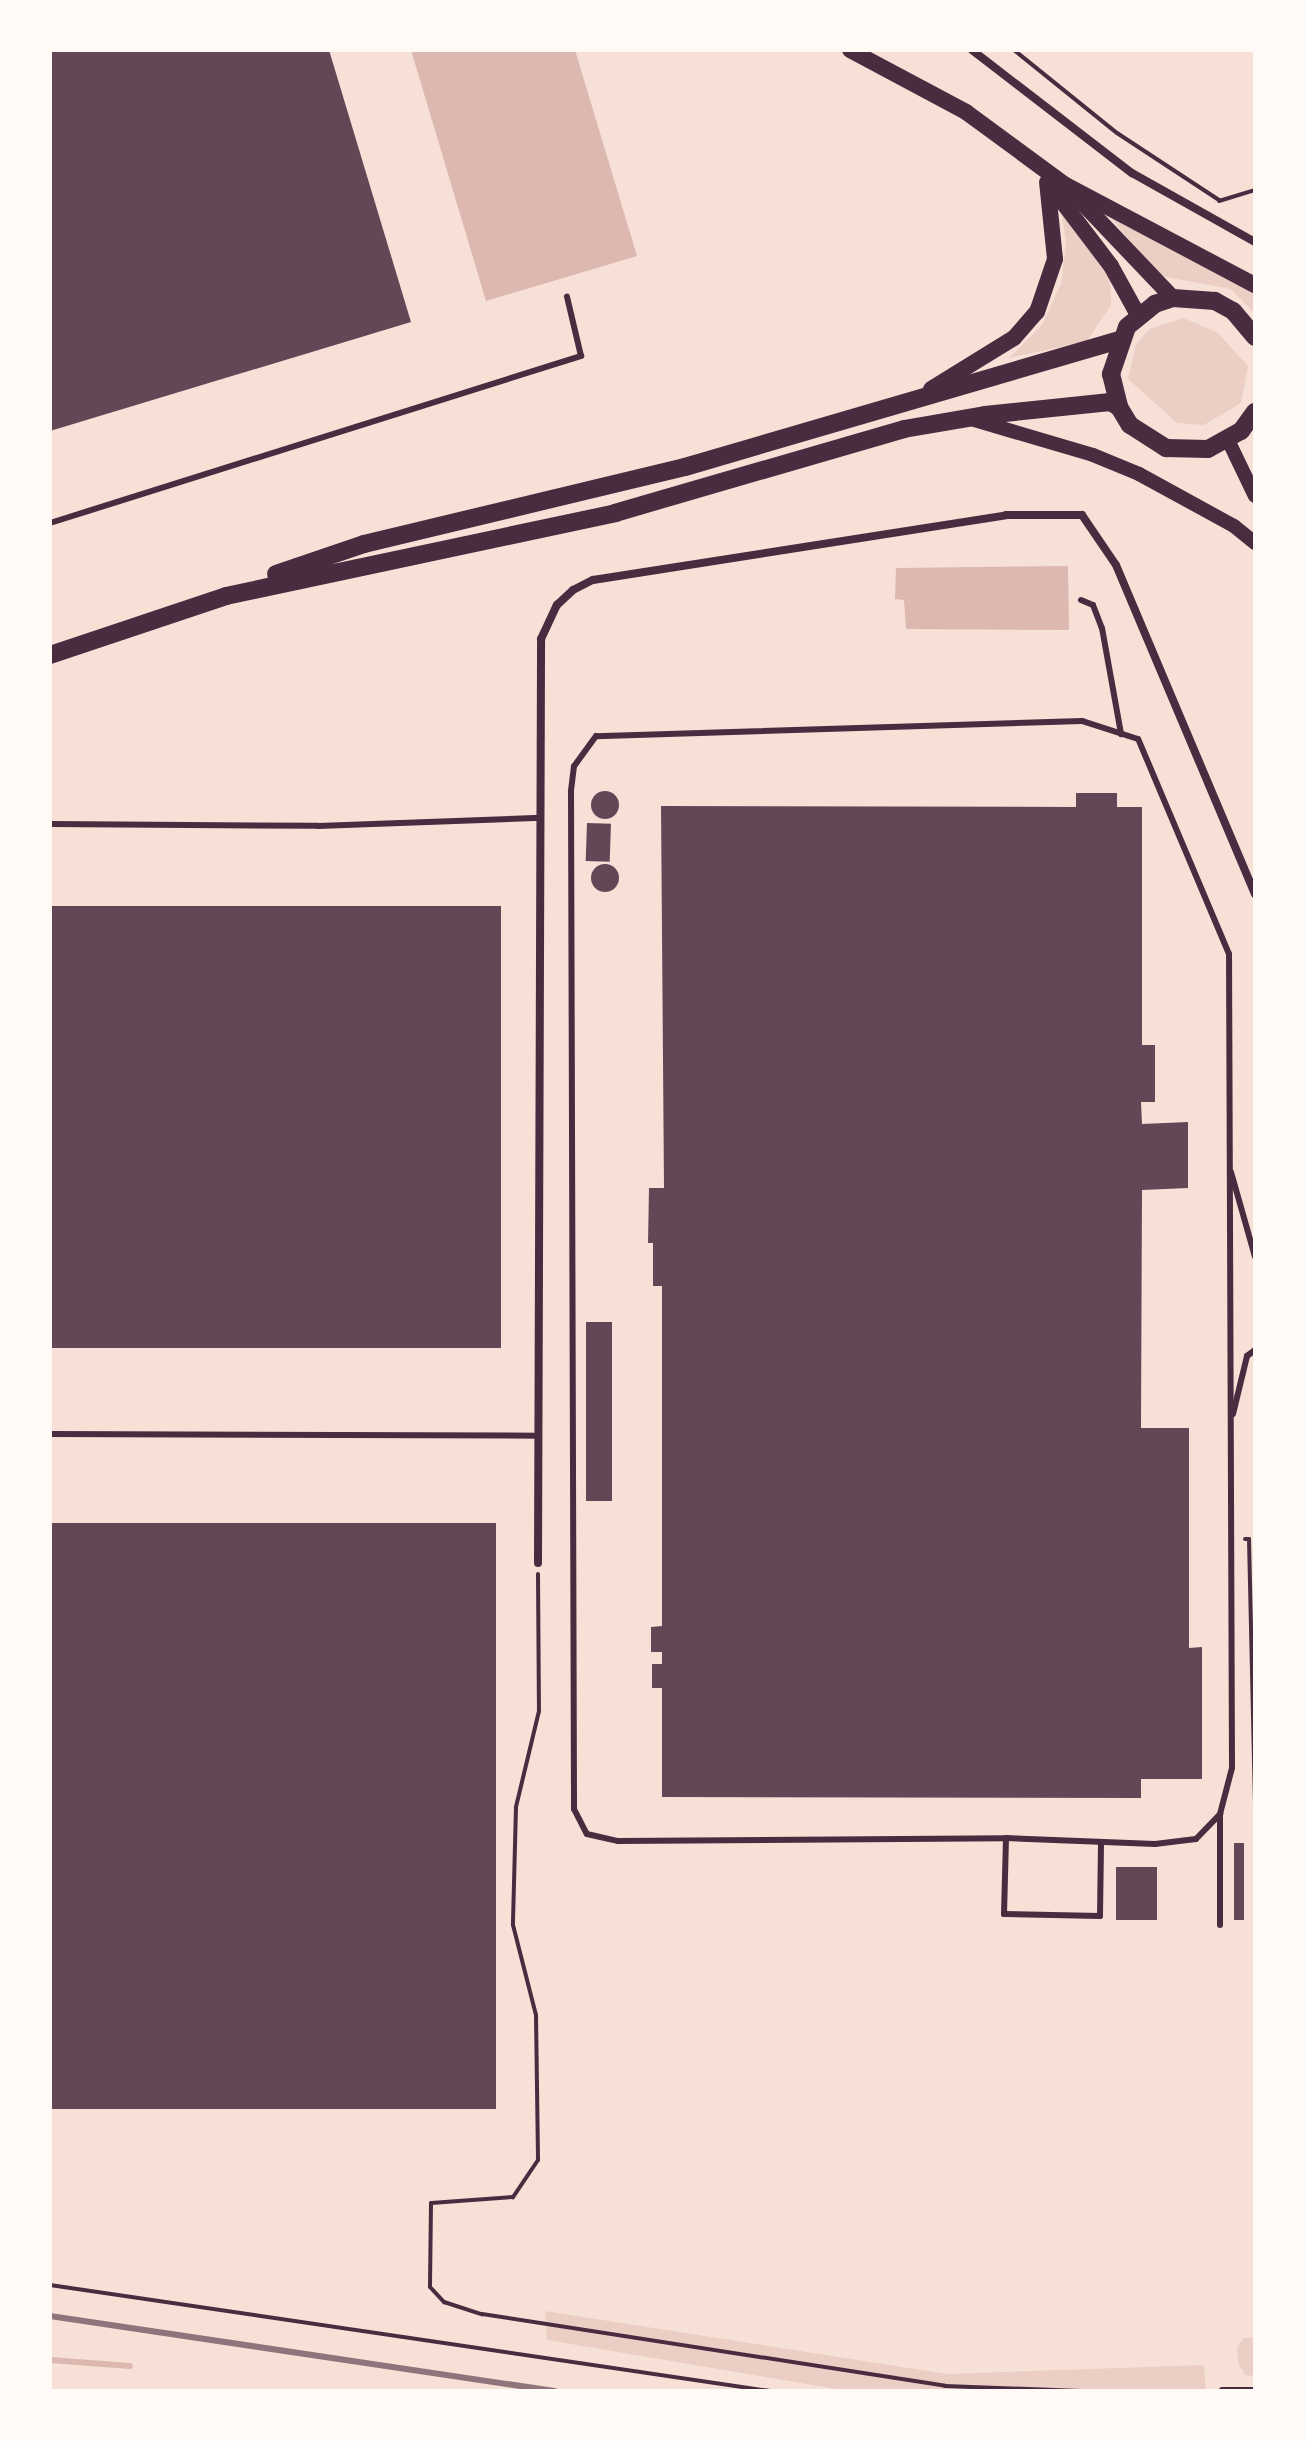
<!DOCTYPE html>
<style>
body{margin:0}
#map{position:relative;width:1305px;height:2441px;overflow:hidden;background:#f7e1d7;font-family:"DejaVu Sans",sans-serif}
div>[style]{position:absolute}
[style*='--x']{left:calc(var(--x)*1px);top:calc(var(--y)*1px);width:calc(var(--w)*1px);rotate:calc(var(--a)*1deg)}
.green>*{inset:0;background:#ebcfc5}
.water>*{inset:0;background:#dcb8b0}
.stream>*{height:6px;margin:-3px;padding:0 3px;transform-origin:3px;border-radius:3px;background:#dcb8b0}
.building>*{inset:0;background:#644757;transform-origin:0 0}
.round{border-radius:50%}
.path>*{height:4px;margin:-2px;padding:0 2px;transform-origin:2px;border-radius:2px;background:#4a2c40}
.service>*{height:6px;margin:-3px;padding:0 3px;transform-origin:3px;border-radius:3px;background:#4a2c40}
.minor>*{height:8px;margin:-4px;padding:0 4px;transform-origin:4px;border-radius:4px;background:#4a2c40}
.tertiary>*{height:14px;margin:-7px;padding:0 7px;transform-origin:7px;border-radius:7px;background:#4a2c40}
.secondary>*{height:16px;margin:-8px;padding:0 8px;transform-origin:8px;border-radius:8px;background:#4a2c40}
.trunk>*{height:18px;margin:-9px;padding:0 9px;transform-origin:9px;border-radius:9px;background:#4a2c40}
.rail>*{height:6px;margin:-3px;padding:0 3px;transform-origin:3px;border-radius:3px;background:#8f747c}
span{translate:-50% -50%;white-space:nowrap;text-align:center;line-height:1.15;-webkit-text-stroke:8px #fffaf5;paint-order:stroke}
.frame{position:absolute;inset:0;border:52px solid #fffaf5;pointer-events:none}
</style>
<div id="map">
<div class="green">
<i style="clip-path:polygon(1061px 211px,1110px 277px,1111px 305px,1087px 341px,1009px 358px,1042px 325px,1061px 284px,1066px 242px)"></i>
<i style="clip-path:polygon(1111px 218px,1255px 293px,1255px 314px,1231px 289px,1166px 277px,1153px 269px)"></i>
<i style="clip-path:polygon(1183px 318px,1217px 332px,1248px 366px,1241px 403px,1204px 425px,1177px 423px,1128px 379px,1136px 344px,1150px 329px)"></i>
<i style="clip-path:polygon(545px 2311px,947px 2374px,1204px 2365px,1206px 2391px,848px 2391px,547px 2340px)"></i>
<i style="clip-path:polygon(1244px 2338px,1255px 2338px,1255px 2376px,1245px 2375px,1238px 2363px,1237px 2347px)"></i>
</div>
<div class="water">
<i style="clip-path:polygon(411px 50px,575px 50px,637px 256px,486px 301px)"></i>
<i style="clip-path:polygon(1068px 566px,1069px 630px,906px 629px,904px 600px,895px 599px,896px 568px)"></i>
</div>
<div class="stream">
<i style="--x:50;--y:2360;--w:80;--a:4.3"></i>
</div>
<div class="building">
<i style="clip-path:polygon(50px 50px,329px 50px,411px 322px,50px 431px)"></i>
<i class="round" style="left:591px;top:791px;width:28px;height:28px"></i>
<i style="clip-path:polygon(1076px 793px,1117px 793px,1117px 807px,1142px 807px,1142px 1045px,1155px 1045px,1155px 1102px,1141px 1102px,1142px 1124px,1188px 1122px,1188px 1188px,1142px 1190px,1141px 1428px,1189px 1428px,1189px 1648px,1202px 1647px,1202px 1779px,1141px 1779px,1141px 1798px,662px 1797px,662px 1688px,652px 1688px,652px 1664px,662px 1664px,662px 1652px,651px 1652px,651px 1627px,662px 1626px,662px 1286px,653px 1286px,653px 1243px,648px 1243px,649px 1188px,664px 1188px,661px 806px,1076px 807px)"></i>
<i style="left:587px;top:823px;width:24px;height:38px;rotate:2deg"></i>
<i class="round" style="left:591px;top:864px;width:28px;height:28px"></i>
<i style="left:50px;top:906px;width:451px;height:442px"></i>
<i style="left:586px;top:1322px;width:26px;height:179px"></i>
<i style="left:50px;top:1523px;width:446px;height:586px"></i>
<i style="left:1234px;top:1843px;width:10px;height:77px"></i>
<i style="left:1157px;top:1867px;width:53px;height:41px;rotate:90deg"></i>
</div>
<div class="path">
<i style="--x:1014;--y:50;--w:132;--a:38.9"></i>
<i style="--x:1117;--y:133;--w:122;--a:33.3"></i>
<i style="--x:1219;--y:201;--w:38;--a:-17"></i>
<i style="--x:1245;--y:1539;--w:4;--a:0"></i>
<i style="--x:1249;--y:1539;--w:265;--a:88.7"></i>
<i style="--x:538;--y:1574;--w:137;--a:89.6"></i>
<i style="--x:539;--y:1711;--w:99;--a:103.5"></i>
<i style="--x:516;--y:1807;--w:118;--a:91.5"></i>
<i style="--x:513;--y:1925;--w:93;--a:75.7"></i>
<i style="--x:536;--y:2015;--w:145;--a:89.2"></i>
<i style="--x:538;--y:2160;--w:45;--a:124"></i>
<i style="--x:513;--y:2197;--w:82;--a:175.8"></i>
<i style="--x:431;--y:2203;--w:84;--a:90.7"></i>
<i style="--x:430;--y:2287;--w:21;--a:47"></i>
<i style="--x:444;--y:2302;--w:40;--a:18"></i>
<i style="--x:482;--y:2314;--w:469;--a:8.8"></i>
<i style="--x:945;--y:2386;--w:136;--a:2.1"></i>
<i style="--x:50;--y:2285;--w:728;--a:8.38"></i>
</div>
<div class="service">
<i style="--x:50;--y:523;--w:557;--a:-17.46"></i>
<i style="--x:581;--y:356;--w:61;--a:-103.3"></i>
<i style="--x:1081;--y:600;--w:13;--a:23"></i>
<i style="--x:1093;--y:605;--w:25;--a:69"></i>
<i style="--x:1102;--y:628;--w:108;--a:79.8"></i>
<i style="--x:50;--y:824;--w:268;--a:0.4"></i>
<i style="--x:318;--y:826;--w:223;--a:-2.1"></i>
<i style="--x:1231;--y:1172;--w:88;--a:74.2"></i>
<i style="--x:1233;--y:1414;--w:60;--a:-76.4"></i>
<i style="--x:1247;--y:1356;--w:10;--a:-37"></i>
<i style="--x:50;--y:1434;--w:488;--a:0.2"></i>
<i style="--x:1006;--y:1838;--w:76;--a:91.5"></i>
<i style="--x:1004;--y:1914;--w:96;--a:1.2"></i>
<i style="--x:1100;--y:1916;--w:74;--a:-89.2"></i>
<i style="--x:1220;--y:1925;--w:111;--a:-90"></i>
<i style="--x:1220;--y:1814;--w:48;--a:-75.4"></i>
<i style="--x:1232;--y:1768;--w:814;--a:-90.21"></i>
<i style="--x:1229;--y:954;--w:233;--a:-112.9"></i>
<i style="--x:1138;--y:739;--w:59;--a:-162.2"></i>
<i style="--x:1082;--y:721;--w:486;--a:178.2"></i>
<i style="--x:596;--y:736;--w:37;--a:126"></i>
<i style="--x:574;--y:766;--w:26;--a:97"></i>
<i style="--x:571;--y:792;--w:1017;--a:89.83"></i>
<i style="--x:574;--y:1809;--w:28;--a:63"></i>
<i style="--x:587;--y:1834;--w:32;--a:13"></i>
<i style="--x:618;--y:1841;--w:388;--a:-0.4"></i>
<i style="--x:1006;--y:1838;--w:149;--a:2.3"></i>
<i style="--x:1155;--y:1844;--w:41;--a:-7"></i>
<i style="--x:1196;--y:1839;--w:35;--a:-46"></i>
<i style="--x:1222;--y:2390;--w:33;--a:0"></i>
</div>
<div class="minor">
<i style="--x:972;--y:50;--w:202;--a:37.6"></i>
<i style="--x:1132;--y:173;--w:141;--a:29.3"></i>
<i style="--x:538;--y:1563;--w:924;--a:-89.81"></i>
<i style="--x:541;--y:639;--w:38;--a:-65"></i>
<i style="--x:557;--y:605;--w:22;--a:-43"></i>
<i style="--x:573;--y:590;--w:22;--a:-27"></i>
<i style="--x:593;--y:580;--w:418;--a:-8.9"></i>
<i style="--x:1006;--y:515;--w:76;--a:0"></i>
<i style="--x:1082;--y:515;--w:60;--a:55.8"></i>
<i style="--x:1116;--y:565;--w:357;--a:67.1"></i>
</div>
<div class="tertiary">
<i style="--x:971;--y:419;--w:127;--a:16.4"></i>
<i style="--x:1093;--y:455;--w:50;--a:22.4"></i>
<i style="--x:1139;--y:474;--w:108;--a:28.7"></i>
<i style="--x:1234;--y:526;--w:27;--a:39"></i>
<i style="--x:1228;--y:440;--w:62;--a:64.3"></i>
</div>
<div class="secondary">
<i style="--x:850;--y:50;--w:132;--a:28.1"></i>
<i style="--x:966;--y:112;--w:122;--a:36.3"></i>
<i style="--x:1064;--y:184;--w:216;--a:27.9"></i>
<i style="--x:1048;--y:183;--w:104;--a:52.8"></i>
<i style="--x:1111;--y:266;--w:56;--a:61.1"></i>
<i style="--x:1072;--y:192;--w:146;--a:46.4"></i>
<i style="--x:931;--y:389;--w:97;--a:-31.6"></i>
<i style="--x:1014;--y:338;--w:35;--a:-49"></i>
<i style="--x:1037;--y:312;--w:56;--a:-71.2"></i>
<i style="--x:1055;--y:259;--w:77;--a:-95.9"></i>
</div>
<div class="trunk">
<i style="--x:1255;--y:337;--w:34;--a:-130"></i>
<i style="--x:1233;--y:311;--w:21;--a:-151"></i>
<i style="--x:1215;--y:301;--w:42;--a:-175.9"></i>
<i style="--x:1173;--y:298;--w:19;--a:162"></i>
<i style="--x:1155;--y:304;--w:36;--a:141"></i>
<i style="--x:1127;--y:327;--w:50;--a:108.8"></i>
<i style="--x:1111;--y:374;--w:34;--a:76"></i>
<i style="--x:1119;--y:407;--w:21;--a:59"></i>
<i style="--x:1130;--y:425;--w:43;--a:32.6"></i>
<i style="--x:1166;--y:448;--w:42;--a:1.4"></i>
<i style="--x:1208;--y:449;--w:38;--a:-29"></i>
<i style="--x:1241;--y:431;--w:24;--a:-54"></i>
<i style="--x:276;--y:574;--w:93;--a:-18.8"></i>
<i style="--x:364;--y:544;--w:330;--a:-13.5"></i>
<i style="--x:685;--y:467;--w:452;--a:-16.3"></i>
<i style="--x:50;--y:655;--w:186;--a:-18.5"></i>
<i style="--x:226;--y:596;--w:398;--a:-12"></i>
<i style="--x:615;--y:513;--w:301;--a:-16.2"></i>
<i style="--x:904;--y:429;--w:82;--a:-9.8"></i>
<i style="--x:985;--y:415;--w:126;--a:-5.9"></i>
<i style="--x:1110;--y:402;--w:10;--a:29"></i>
</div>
<div class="rail">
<i style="--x:50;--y:2316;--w:510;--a:8.46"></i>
</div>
<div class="frame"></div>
</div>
